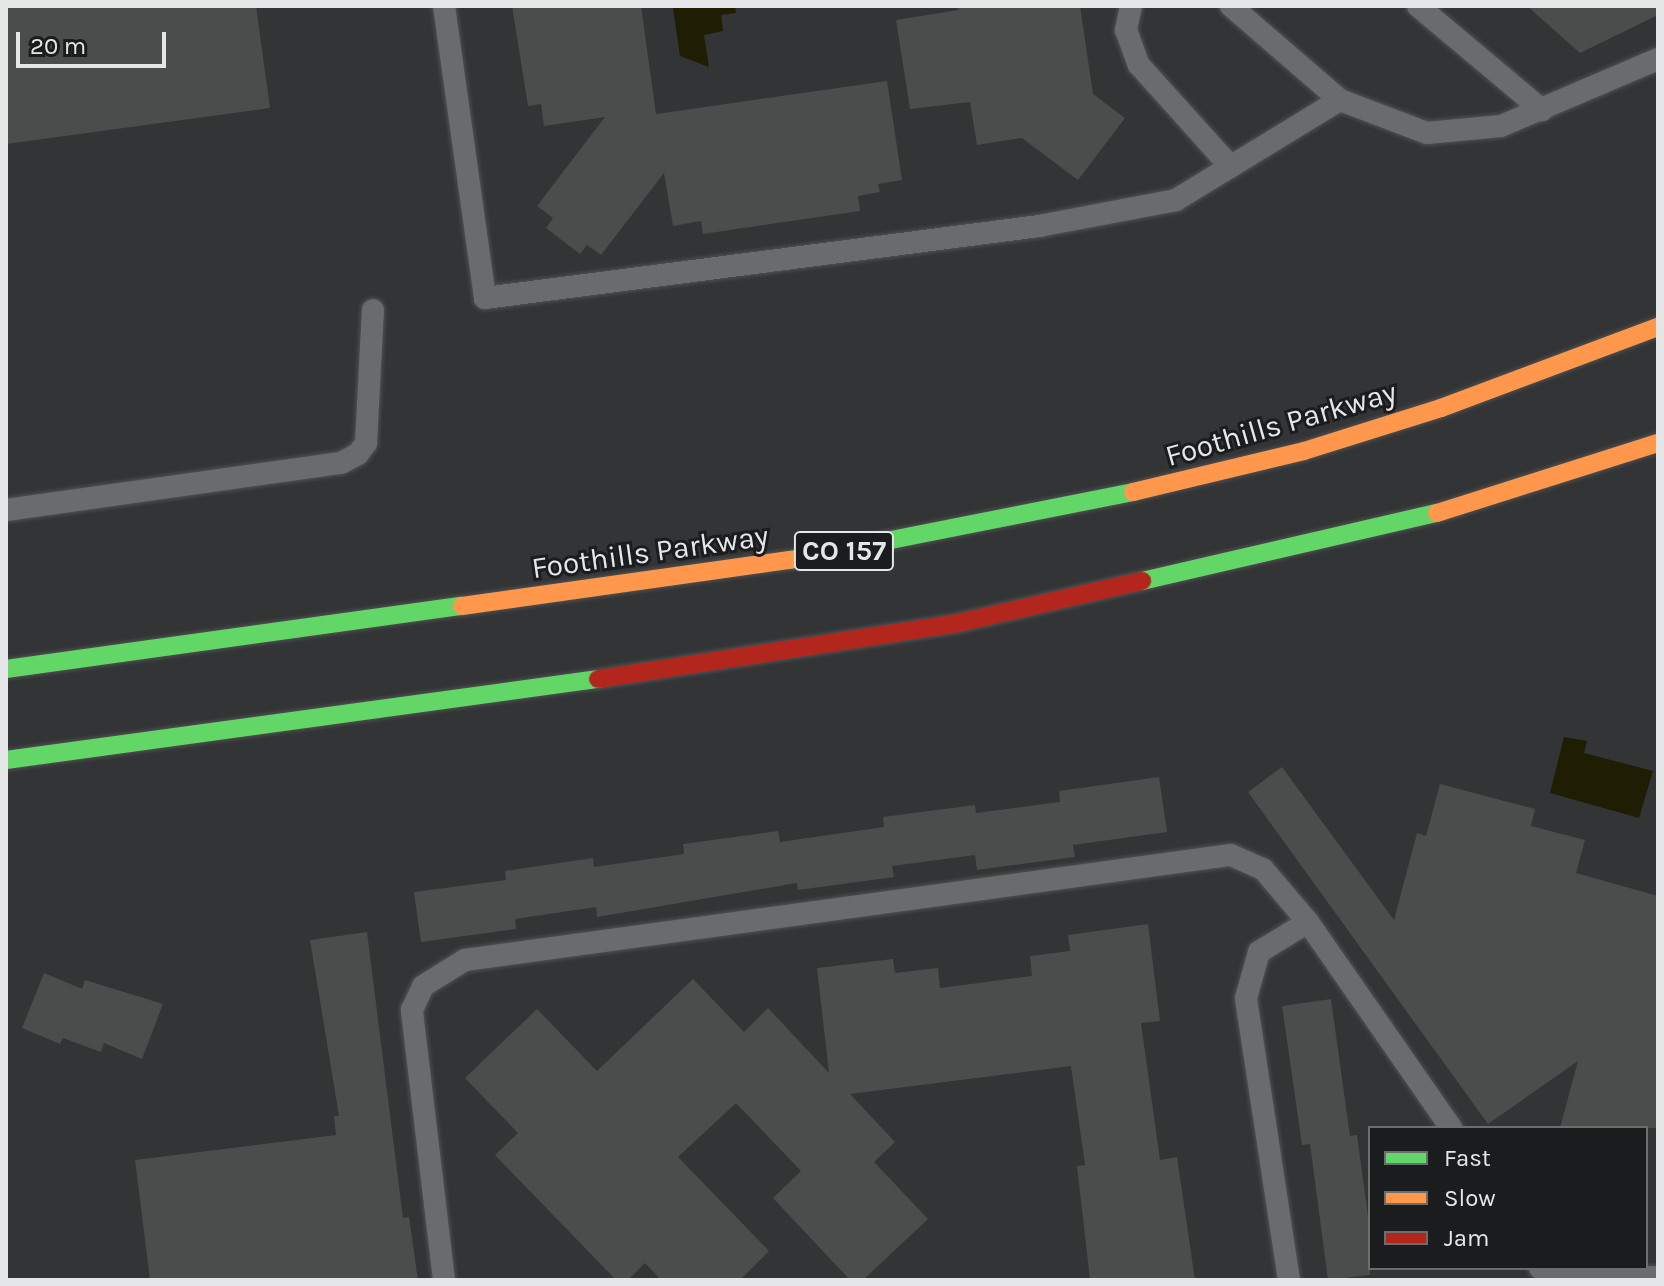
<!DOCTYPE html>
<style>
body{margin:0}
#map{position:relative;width:1664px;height:1286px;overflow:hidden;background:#333435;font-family:Karla,sans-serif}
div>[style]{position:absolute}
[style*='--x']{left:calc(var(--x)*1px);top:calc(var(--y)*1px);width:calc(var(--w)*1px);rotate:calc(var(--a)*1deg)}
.water>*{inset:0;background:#201d05}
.building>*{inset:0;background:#4b4c4c}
.roads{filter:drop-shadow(0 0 2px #505152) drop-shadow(0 0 2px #505152)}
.lane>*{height:22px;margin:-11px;padding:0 11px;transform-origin:11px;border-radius:11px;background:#6a6b6c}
.fast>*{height:18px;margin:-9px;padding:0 9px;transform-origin:9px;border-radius:9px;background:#63d668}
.slow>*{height:18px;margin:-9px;padding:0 9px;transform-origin:9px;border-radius:9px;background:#ff974d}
.jam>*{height:18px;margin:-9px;padding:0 9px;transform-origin:9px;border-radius:9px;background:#b3261e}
span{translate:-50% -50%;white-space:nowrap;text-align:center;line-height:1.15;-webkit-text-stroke:6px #1b1c1d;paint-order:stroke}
.shield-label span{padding:2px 6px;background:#1b1c1d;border:2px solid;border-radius:6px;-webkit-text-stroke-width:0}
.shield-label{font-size:28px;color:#e5e6e8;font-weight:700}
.street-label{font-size:30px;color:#e5e6e8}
.frame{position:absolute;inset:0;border:8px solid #e5e6e8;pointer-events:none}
.legend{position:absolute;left:1368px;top:1126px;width:280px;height:144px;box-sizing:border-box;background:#1b1c1d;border:2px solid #6c6d6e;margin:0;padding:10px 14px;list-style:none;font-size:24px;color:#e5e6e8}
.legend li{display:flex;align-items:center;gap:16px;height:40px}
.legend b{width:40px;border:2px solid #6c6d6e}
.scale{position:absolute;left:16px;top:32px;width:150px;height:36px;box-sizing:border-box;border:4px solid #e5e6e8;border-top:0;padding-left:10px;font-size:24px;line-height:28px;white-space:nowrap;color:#e5e6e8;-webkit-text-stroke:6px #1b1c1d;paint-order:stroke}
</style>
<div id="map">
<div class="water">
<i style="clip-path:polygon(735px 6px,736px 13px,721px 15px,723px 31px,704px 35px,709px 67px,680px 56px,673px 8px)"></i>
<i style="clip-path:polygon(1564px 737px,1587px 741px,1584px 753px,1653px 771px,1639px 818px,1550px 793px)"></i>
</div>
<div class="building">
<i style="clip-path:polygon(6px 6px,256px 6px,270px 108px,6px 144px)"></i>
<i style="clip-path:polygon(512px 6px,641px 6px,656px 114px,887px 81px,902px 180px,878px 184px,880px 192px,858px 196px,860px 211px,703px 234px,701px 221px,673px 226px,664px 173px,601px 255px,587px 245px,580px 254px,546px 228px,553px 218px,537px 206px,605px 117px,544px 126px,541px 104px,528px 106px)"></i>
<i style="clip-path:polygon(957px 6px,1080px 6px,1093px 94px,1125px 118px,1078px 180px,1022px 138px,977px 145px,970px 102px,910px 109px,896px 20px,958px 10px)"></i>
<i style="clip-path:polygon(1527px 6px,1658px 6px,1658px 15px,1580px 53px)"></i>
<i style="clip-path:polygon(1282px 767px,1394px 920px,1417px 833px,1426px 836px,1440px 784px,1535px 809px,1531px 826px,1585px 840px,1576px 873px,1658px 896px,1658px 1128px,1560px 1128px,1578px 1061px,1488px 1124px,1248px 792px)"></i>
<i style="clip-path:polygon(1159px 777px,1167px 832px,1073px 845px,1075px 857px,977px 870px,975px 855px,892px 866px,894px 877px,798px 890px,797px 883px,597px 917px,596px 907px,515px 919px,516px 929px,421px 942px,414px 892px,506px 880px,505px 871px,593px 858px,594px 867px,684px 854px,683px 844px,778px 831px,780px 842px,884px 827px,883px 817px,975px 805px,976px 813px,1060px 802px,1059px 791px)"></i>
<i style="clip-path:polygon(1148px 924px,1160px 1021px,1141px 1023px,1160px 1160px,1177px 1157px,1195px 1280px,1090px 1280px,1077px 1166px,1085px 1165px,1071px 1066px,850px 1094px,895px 1142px,874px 1162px,928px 1219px,863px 1280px,850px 1280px,773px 1198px,801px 1171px,736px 1103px,678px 1157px,769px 1251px,740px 1280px,661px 1280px,645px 1263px,628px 1280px,616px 1280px,495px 1155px,518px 1133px,465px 1078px,537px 1009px,597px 1071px,693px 979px,744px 1032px,768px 1008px,829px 1073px,817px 968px,893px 959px,895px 973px,938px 968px,940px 988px,1032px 976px,1030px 956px,1070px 951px,1068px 935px)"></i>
<i style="clip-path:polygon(367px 932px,403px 1218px,409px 1217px,418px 1280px,150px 1280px,135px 1160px,336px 1135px,334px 1116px,339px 1116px,310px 940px)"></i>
<i style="clip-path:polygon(44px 973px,82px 989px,85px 980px,163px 1004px,142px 1059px,104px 1043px,101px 1052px,63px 1038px,60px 1044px,22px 1028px)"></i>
<i style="clip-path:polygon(1331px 999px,1350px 1136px,1357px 1135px,1370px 1231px,1370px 1275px,1328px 1280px,1310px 1144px,1302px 1145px,1282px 1006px)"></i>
</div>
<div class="roads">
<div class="lane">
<i style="--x:444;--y:6;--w:295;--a:82"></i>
<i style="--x:485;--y:298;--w:559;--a:-7.4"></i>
<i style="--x:1039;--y:226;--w:139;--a:-10.7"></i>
<i style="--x:1176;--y:200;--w:192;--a:-31.4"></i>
<i style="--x:1131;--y:6;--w:25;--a:102"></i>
<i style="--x:1126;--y:30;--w:37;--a:70"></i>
<i style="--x:1139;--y:65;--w:137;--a:48"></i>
<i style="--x:1231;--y:6;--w:144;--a:40.8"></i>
<i style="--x:1340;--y:100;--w:93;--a:20.8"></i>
<i style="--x:1427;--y:133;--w:74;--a:-5.4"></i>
<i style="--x:1501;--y:126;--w:171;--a:-23.1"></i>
<i style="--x:1418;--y:6;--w:162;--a:40"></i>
<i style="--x:6;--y:510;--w:338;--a:-8"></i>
<i style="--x:341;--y:463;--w:19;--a:-28"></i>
<i style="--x:358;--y:454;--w:14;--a:-54"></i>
<i style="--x:366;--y:443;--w:133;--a:-87"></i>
<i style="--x:1540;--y:1268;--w:37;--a:17"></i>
<i style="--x:1575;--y:1279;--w:83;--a:-1.4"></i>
<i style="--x:444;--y:1280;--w:272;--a:-96.8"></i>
<i style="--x:412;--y:1010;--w:26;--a:-65"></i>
<i style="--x:423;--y:986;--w:49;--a:-31.8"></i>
<i style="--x:465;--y:960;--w:773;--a:-7.81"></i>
<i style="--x:1231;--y:855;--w:35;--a:24"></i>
<i style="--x:1263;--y:869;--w:70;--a:49.7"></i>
<i style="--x:1308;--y:922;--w:251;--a:55.2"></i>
<i style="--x:1289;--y:1280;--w:285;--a:-98.7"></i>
<i style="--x:1246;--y:998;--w:48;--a:-74.2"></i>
<i style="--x:1259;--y:952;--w:57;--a:-31.5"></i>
</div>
<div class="fast">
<i style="--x:790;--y:560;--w:350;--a:-11.2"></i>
<i style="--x:1142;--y:581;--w:303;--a:-13"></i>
<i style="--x:6;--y:669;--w:460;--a:-7.9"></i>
<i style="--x:6;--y:760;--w:598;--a:-7.79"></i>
</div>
<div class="slow">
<i style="--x:1133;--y:492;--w:176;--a:-13.5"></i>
<i style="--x:1304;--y:451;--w:144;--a:-17.4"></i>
<i style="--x:1441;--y:408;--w:232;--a:-20.5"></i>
<i style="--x:1437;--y:513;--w:232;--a:-17.6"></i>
<i style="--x:462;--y:606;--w:331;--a:-8"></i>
</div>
<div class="jam">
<i style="--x:598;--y:679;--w:364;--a:-8.8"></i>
<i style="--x:958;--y:623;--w:189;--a:-12.9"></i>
</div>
</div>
<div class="shield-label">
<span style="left:844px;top:551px">CO 157</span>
</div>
<div class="street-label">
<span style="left:1281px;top:424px;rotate:-16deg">Foothills Parkway</span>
<span style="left:650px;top:552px;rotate:-8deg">Foothills Parkway</span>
</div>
<div class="frame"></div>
<ul class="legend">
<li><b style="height:10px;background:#63d668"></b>Fast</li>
<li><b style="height:10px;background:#ff974d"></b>Slow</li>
<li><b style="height:10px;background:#b3261e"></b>Jam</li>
</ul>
<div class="scale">20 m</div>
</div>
